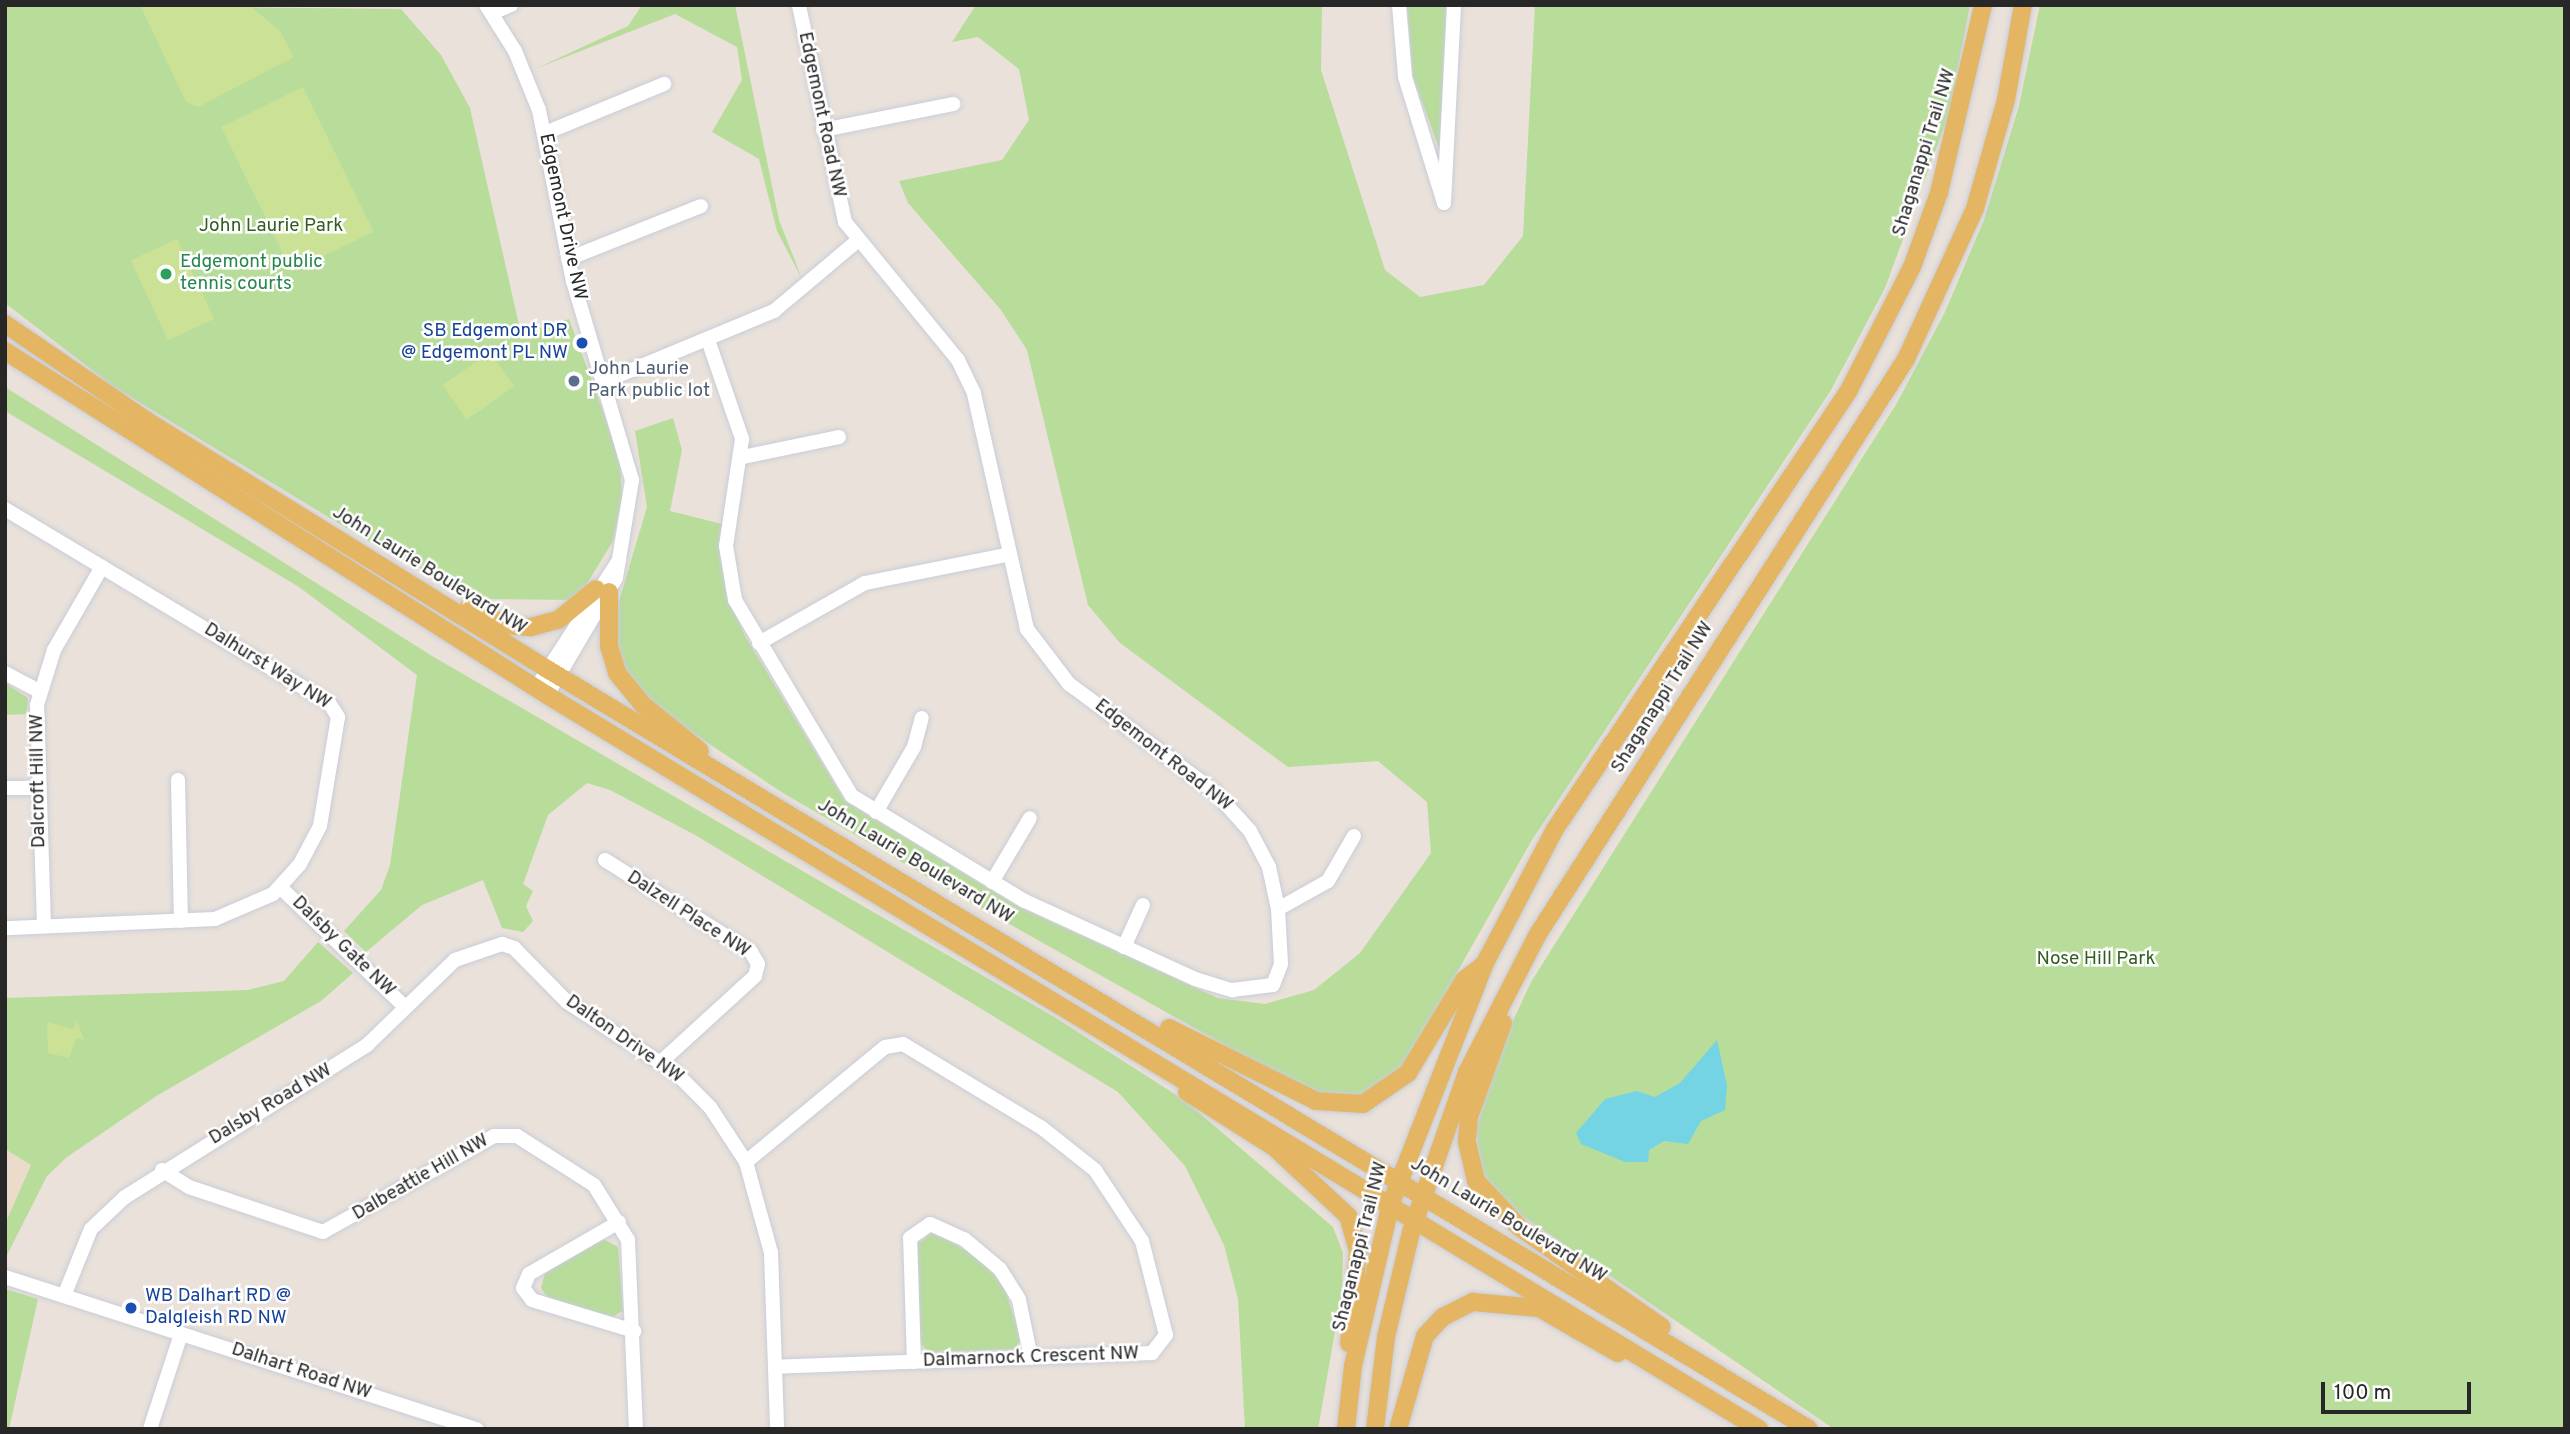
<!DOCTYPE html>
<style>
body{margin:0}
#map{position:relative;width:2570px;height:1434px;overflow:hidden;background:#e9e1da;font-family:Overpass,sans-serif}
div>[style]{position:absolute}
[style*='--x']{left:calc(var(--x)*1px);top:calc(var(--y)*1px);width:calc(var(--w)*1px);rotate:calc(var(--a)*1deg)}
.education>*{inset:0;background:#eadbca}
.green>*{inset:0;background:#b8dc9a}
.pitch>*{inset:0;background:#cbe296;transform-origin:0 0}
.water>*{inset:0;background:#74d4e4}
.roads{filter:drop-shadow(0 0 2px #c8cdd8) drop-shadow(0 0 2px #c8cdd8)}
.minor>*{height:14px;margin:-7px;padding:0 7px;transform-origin:7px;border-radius:7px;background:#fff}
.major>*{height:18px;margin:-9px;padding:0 9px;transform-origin:9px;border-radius:9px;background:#e4b663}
.dots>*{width:19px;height:19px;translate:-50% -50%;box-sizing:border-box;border:4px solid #fff;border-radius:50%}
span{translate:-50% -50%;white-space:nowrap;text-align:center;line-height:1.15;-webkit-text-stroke:5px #fff;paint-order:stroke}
.street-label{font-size:19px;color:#272727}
.park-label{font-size:19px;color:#335d1f}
.leisure-label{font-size:19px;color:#27864d}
.left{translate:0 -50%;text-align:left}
.transit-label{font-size:19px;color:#164399}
.right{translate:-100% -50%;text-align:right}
.service-label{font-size:19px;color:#4e5e75}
.frame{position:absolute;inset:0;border:7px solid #272727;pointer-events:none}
.scale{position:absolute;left:2321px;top:1382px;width:150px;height:32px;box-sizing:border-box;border:4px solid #272727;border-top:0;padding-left:9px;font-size:21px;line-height:24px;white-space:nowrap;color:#272727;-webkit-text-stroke:5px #fff;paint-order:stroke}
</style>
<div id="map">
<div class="education">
<i style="clip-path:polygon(5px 1149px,31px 1165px,5px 1224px)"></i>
</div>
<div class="green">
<i style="clip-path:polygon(5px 5px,401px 9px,441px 55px,470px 108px,521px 334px,569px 319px,620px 457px,622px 499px,613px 541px,577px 600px,482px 599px,381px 549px,114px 387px,5px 303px)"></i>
<i style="clip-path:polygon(642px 5px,735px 5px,779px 220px,802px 279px,777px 231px,759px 159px,712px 132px,742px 80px,737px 47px,675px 14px,535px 69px,628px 26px)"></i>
<i style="clip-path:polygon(976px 5px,1322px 5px,1321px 70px,1385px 270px,1420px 297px,1484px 285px,1523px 236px,1535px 5px,1970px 5px,1950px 111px,1885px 288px,1831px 390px,1532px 840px,1404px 1066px,1383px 1086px,1355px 1097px,1308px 1092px,974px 904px,783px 793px,651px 705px,624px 673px,614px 618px,647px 507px,635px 431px,673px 418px,682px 450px,670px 511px,722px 524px,725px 589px,745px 636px,845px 801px,1019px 907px,1218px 998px,1265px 1004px,1314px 990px,1360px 953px,1431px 853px,1427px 802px,1378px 761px,1288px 767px,1120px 643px,1088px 605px,1027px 350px,1001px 310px,908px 203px,899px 181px,1002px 160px,1029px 120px,1019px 69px,978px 37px,952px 42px)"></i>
<i style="clip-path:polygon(1407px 5px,1446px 5px,1440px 151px,1413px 77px)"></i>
<i style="clip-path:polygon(2040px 5px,2565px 5px,2565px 1429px,1834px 1429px,1502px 1202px,1483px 1174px,1476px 1132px,1492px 1066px,1531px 982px,1897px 403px,1945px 312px,1984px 220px,2019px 106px)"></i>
<i style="clip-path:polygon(5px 387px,432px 656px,1056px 1018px,1184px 1100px,1333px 1227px,1343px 1253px,1342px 1291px,1318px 1429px,1245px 1429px,1238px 1299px,1224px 1245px,1185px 1166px,1118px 1092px,697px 836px,610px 790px,587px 783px,548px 815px,523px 884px,533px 891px,526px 906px,533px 921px,523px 932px,502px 928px,483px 880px,422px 905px,366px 952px,344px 931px,381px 890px,390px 865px,417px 675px,299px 587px,5px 411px)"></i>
<i style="clip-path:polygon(5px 683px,28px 698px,27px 714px,5px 715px)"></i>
<i style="clip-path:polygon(318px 942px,353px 973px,321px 1001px,158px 1095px,67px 1157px,47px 1176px,5px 1259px,5px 1224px,31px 1165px,5px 1149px,5px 998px,248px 990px,284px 981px)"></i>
<i style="clip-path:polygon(933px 1232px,976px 1256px,1004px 1286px,1021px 1340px,1014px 1349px,929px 1352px,920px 1343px,916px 1245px)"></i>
<i style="clip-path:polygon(603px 1239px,618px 1247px,623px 1311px,610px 1318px,548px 1298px,541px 1288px,545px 1273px)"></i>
<i style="clip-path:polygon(5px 1289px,38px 1299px,9px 1429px,5px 1429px)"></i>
</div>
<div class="pitch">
<i style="clip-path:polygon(249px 5px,280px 31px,294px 57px,198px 107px,186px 102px,141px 7px)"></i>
<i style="left:303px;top:87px;width:161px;height:91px;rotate:64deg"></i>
<i style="left:177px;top:239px;width:88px;height:51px;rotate:65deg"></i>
<i style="left:490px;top:352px;width:42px;height:58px;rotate:55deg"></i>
<i style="clip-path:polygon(77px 1021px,84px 1040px,76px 1038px,69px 1058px,48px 1053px,47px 1022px,73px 1029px)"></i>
</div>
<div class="water">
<i style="clip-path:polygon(1717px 1040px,1727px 1085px,1725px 1110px,1701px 1121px,1688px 1144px,1664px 1141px,1649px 1150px,1648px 1162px,1625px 1162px,1581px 1144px,1576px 1133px,1605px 1099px,1637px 1091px,1655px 1097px,1680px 1083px)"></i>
</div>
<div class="roads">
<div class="minor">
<i style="--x:486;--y:5;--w:54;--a:57.8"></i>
<i style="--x:515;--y:51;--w:64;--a:67.9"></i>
<i style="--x:539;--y:110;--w:174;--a:78.8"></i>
<i style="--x:573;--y:281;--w:208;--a:73.5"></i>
<i style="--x:632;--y:480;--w:99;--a:99.3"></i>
<i style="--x:616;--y:578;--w:136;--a:120.5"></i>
<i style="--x:1399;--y:5;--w:72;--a:85.2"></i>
<i style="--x:1405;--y:77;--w:132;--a:72.8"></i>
<i style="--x:1444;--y:203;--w:198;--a:-87.1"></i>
<i style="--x:492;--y:13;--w:21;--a:-23"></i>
<i style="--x:823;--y:130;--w:133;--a:-11.3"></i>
<i style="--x:545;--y:133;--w:129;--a:-22.4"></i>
<i style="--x:568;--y:259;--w:143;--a:-21.7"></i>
<i style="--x:708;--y:340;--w:105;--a:71"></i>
<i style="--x:742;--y:439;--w:108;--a:98.5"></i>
<i style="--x:726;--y:546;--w:55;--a:80.5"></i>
<i style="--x:735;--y:600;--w:228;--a:59.2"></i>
<i style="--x:852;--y:796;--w:202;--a:31.3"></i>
<i style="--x:1025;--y:901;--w:187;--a:24.6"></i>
<i style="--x:1195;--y:979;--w:39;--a:17"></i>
<i style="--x:1232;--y:990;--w:41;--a:-7"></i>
<i style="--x:1273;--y:985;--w:22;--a:-69"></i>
<i style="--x:1281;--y:964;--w:55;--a:-93.1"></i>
<i style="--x:1278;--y:909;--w:43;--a:-102.1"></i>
<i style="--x:1269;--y:867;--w:41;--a:-117.8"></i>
<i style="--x:1250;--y:831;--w:52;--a:-131.9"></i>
<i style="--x:1215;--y:792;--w:182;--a:-143.5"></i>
<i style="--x:1069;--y:684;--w:69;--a:-127.4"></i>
<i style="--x:1027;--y:629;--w:242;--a:-102.7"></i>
<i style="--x:974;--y:393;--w:37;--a:-116"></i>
<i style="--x:958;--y:360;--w:178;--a:-129.3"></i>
<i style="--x:845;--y:222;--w:222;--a:-102"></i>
<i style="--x:605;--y:381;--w:183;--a:-22.5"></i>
<i style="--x:774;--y:311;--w:107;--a:-40.1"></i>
<i style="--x:743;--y:457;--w:98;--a:-11.8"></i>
<i style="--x:5;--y:509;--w:378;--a:30.9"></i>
<i style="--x:329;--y:703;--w:17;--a:57"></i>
<i style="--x:338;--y:717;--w:110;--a:99.4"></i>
<i style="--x:320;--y:826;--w:43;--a:117.8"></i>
<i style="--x:300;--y:864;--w:40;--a:132"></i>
<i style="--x:273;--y:894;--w:63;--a:156.7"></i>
<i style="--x:215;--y:919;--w:210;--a:177.5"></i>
<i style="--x:759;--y:643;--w:122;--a:-29.5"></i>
<i style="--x:865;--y:583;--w:145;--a:-11.2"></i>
<i style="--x:5;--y:673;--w:40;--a:28"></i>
<i style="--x:536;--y:688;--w:153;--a:-57"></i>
<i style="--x:178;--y:780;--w:141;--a:88.8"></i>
<i style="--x:5;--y:788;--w:33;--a:0"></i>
<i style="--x:876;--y:812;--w:75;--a:-59.7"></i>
<i style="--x:914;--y:747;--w:30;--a:-75"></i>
<i style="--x:605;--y:860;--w:173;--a:32.2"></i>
<i style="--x:751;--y:952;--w:14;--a:60"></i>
<i style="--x:758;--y:964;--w:12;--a:104"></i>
<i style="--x:755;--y:976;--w:126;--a:137.6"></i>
<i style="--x:992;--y:882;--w:74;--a:-59.3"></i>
<i style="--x:282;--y:889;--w:169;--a:43.8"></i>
<i style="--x:1278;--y:909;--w:57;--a:-29.2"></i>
<i style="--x:1328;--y:881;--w:52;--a:-60"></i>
<i style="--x:44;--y:926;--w:221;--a:-91.8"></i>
<i style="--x:37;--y:705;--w:58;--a:-72.8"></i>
<i style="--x:54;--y:650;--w:96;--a:-60"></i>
<i style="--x:1124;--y:947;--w:46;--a:-65.7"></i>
<i style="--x:746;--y:1162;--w:180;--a:-39.6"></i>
<i style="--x:885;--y:1047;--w:18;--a:-9"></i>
<i style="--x:903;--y:1044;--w:162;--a:31.1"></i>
<i style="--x:1042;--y:1128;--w:68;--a:38.4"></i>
<i style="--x:1095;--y:1170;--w:85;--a:56.5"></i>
<i style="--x:1142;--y:1241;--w:97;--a:75.7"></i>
<i style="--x:1166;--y:1335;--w:23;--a:128"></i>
<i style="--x:1152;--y:1353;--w:377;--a:177.9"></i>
<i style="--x:162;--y:1170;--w:32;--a:32"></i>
<i style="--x:189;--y:1187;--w:141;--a:18.6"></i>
<i style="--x:323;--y:1232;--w:196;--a:-29.3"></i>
<i style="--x:494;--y:1136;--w:23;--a:0"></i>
<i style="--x:517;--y:1136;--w:91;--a:32.5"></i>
<i style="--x:594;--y:1185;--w:65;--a:58.3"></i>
<i style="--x:628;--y:1240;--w:189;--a:87.6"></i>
<i style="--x:619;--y:1222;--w:104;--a:150"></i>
<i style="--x:529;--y:1274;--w:15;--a:113"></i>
<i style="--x:523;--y:1288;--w:15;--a:53"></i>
<i style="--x:532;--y:1300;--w:107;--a:16.9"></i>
<i style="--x:5;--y:1277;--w:496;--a:17.9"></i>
<i style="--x:64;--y:1296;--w:72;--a:-68.1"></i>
<i style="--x:91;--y:1229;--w:47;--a:-43.3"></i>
<i style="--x:125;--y:1197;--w:286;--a:-32.1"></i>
<i style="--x:367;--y:1045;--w:122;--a:-44"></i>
<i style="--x:455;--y:960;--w:50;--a:-18.8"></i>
<i style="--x:502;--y:944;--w:13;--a:18"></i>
<i style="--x:514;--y:948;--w:76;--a:45.5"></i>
<i style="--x:567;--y:1002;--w:130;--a:33.1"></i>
<i style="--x:676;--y:1073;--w:48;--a:45"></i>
<i style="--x:710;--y:1107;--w:66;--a:56.8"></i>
<i style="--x:746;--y:1162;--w:94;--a:74.6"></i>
<i style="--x:771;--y:1253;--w:176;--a:88"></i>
<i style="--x:914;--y:1362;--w:124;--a:-91.8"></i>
<i style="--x:910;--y:1238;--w:24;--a:-35"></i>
<i style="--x:930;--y:1224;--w:37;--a:24"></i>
<i style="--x:964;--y:1239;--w:47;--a:39.8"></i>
<i style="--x:1000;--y:1269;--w:36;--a:58"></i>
<i style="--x:1019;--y:1300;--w:59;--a:78.3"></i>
<i style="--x:150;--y:1429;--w:100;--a:-71.9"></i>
</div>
<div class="major">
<i style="--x:5;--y:324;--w:172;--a:34.3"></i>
<i style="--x:147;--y:421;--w:471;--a:31.8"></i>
<i style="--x:547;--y:669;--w:1473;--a:31.06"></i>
<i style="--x:5;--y:351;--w:642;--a:32.4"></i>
<i style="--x:547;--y:695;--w:1417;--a:31.2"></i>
<i style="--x:609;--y:592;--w:54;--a:90"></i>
<i style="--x:609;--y:646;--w:28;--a:73"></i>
<i style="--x:617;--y:673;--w:41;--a:50.9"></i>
<i style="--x:643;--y:705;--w:73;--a:38.9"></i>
<i style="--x:469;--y:607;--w:41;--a:25.9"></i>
<i style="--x:506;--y:625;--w:25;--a:5"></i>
<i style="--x:531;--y:627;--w:28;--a:-15"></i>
<i style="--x:558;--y:620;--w:49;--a:-39.2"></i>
<i style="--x:1503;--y:1023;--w:100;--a:109.9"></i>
<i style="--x:1469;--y:1117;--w:25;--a:95"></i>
<i style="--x:1467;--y:1142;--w:40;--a:77"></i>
<i style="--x:1476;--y:1181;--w:63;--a:46.9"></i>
<i style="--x:1519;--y:1227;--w:174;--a:35"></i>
<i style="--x:1169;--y:1028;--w:164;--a:26.4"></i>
<i style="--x:1316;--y:1101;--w:47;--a:3.7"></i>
<i style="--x:1363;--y:1104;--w:55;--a:-34.6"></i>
<i style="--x:1408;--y:1073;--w:109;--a:-58.9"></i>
<i style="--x:1464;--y:980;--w:23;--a:-38"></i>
<i style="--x:1187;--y:1092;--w:103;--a:32.3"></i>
<i style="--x:1274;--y:1147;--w:101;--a:43"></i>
<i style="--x:1348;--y:1216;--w:36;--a:74"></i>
<i style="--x:1358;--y:1251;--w:93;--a:95.5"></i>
<i style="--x:1346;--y:1429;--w:63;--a:-83.7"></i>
<i style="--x:1353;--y:1366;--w:167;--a:-76.9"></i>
<i style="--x:1391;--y:1203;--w:258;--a:-68.6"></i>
<i style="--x:1485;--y:963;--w:151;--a:-62.4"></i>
<i style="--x:1555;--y:829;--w:526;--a:-56.16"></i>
<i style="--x:1848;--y:392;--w:140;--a:-62.9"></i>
<i style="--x:1912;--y:267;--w:79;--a:-70"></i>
<i style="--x:1939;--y:193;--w:193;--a:-76.8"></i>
<i style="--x:1375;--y:1429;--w:93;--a:-83.2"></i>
<i style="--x:1386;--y:1337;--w:108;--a:-76.6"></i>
<i style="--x:1411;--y:1232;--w:170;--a:-70.7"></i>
<i style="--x:1467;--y:1072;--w:155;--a:-62.8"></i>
<i style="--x:1538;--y:934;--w:683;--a:-57.38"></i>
<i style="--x:1906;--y:359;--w:166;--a:-65.4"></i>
<i style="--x:1975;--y:208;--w:112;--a:-74"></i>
<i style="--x:2006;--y:100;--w:97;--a:-79.9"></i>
<i style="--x:1398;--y:1429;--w:97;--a:-73.8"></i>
<i style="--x:1425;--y:1336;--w:26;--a:-47"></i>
<i style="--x:1443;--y:1317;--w:34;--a:-27"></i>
<i style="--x:1473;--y:1302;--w:66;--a:5.2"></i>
<i style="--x:1539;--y:1308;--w:91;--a:29.7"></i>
</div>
</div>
<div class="dots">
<i style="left:166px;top:274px;background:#2e9e5b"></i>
<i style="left:582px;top:343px;background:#1a4fb4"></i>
<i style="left:574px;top:381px;background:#5c6f8a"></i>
<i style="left:131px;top:1308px;background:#1a4fb4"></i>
</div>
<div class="street-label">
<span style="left:821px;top:115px;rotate:78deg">Edgemont Road NW</span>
<span style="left:1925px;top:153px;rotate:-73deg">Shaganappi Trail NW</span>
<span style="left:562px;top:217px;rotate:78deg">Edgemont Drive NW</span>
<span style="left:429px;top:571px;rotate:32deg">John Laurie Boulevard NW</span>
<span style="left:267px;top:667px;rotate:32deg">Dalhurst Way NW</span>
<span style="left:1663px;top:698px;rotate:-58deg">Shaganappi Trail NW</span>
<span style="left:1163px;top:756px;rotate:38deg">Edgemont Road NW</span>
<span style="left:39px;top:781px;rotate:-91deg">Dalcroft Hill NW</span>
<span style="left:915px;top:862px;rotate:31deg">John Laurie Boulevard NW</span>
<span style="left:688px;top:915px;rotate:33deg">Dalzell Place NW</span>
<span style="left:343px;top:947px;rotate:44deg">Dalsby Gate NW</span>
<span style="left:624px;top:1040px;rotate:35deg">Dalton Drive NW</span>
<span style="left:271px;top:1105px;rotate:-31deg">Dalsby Road NW</span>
<span style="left:421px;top:1178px;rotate:-30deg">Dalbeattie Hill NW</span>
<span style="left:1508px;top:1221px;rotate:31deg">John Laurie Boulevard NW</span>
<span style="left:1361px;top:1247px;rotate:-76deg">Shaganappi Trail NW</span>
<span style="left:1031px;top:1358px;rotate:-2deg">Dalmarnock Crescent NW</span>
<span style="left:301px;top:1372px;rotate:18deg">Dalhart Road NW</span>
</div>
<div class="park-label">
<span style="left:271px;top:227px">John Laurie Park</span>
<span style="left:2096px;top:960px">Nose Hill Park</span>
</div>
<div class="leisure-label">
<span class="left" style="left:180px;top:274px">Edgemont public<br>tennis courts</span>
</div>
<div class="transit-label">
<span class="right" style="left:568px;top:343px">SB Edgemont DR<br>@ Edgemont PL NW</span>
<span class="left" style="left:145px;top:1308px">WB Dalhart RD @<br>Dalgleish RD NW</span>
</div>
<div class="service-label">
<span class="left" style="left:588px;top:381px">John Laurie<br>Park public lot</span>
</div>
<div class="frame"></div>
<div class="scale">100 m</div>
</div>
